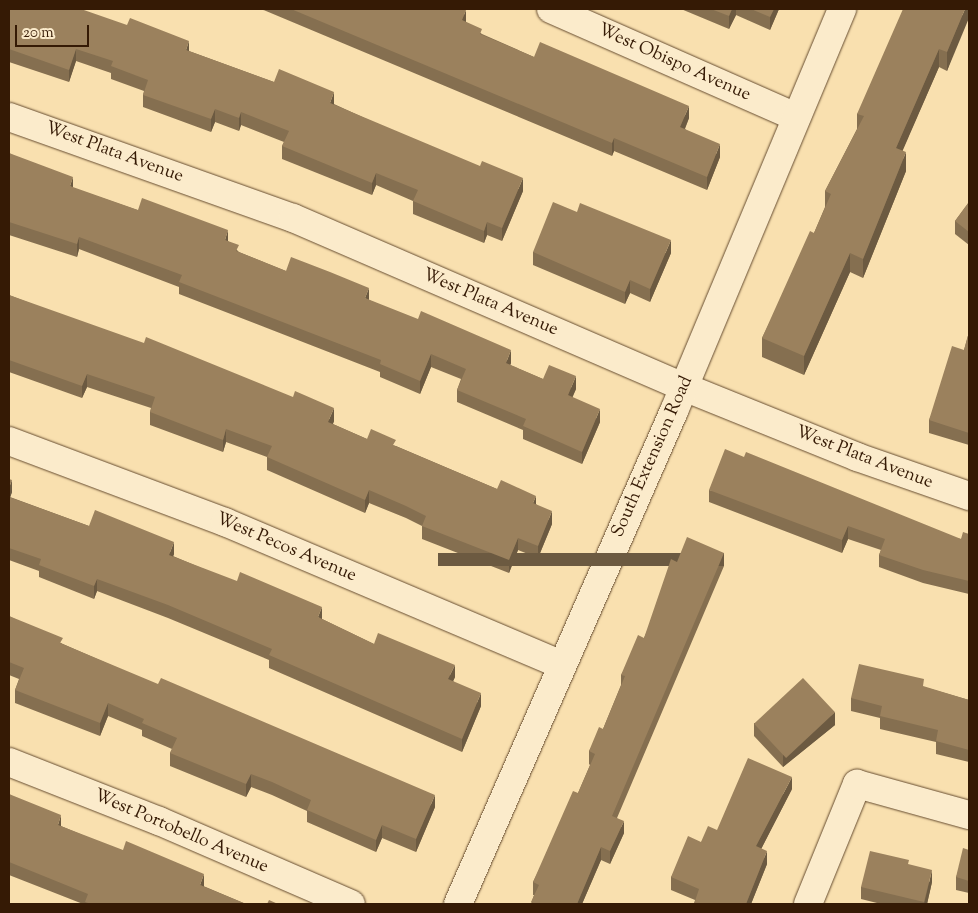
<!DOCTYPE html>
<style>
body{margin:0}
#map{position:relative;width:978px;height:913px;overflow:hidden;background:#f9e0af;font-family:"Sorts Mill Goudy",serif}
div>[style]{position:absolute}
[style*='--x']{left:calc(var(--x)*1px);top:calc(var(--y)*1px);width:calc(var(--w)*1px);rotate:calc(var(--a)*1deg)}
.roads{filter:drop-shadow(0 0 1px #664c30) drop-shadow(0 0 1px #664c30)}
.minor>*{height:28px;margin:-14px;padding:0 14px;transform-origin:14px;border-radius:14px;background:#fbebcb}
.wall>*{inset:0;background:#856f50}
.shaded-wall>*{inset:0;background:#6c5a41;transform-origin:0 0}
.building>*{inset:0;background:#9b815d;transform-origin:0 0}
span{translate:-50% -50%;white-space:nowrap;text-align:center;line-height:1.15;-webkit-text-stroke:4px #fbebcb;paint-order:stroke}
.street-label{font-size:18px;color:#351a05}
.frame{position:absolute;inset:0;border:10px solid #351a05;pointer-events:none}
.scale{position:absolute;left:15px;top:25px;width:74px;height:22px;box-sizing:border-box;border:2px solid #351a05;border-top:0;padding-left:6px;font-size:15px;line-height:18px;white-space:nowrap;color:#351a05;-webkit-text-stroke:4px #fbebcb;paint-order:stroke}
</style>
<div id="map">
<div class="roads">
<div class="minor">
<i style="--x:551;--y:9;--w:268;--a:23.8"></i>
<i style="--x:9;--y:117;--w:301;--a:19.6"></i>
<i style="--x:293;--y:218;--w:426;--a:23.4"></i>
<i style="--x:684;--y:387;--w:187;--a:22"></i>
<i style="--x:857;--y:457;--w:119;--a:19.2"></i>
<i style="--x:9;--y:441;--w:231;--a:20.6"></i>
<i style="--x:225;--y:522;--w:364;--a:23"></i>
<i style="--x:9;--y:762;--w:161;--a:21.5"></i>
<i style="--x:159;--y:821;--w:209;--a:23.4"></i>
<i style="--x:458;--y:904;--w:538;--a:-66.34"></i>
<i style="--x:674;--y:411;--w:436;--a:-67.3"></i>
<i style="--x:808;--y:904;--w:130;--a:-67.8"></i>
<i style="--x:857;--y:784;--w:116;--a:15.5"></i>
</div>
</div>
<div class="wall">
<i style="clip-path:polygon(9px 9px,189px 51px,334px 104px,523px 191px,502px 241px,487px 235px,484px 243px,413px 214px,413px 201px,376px 185px,372px 195px,282px 159px,282px 146px,284px 142px,241px 125px,239px 131px,215px 122px,211px 132px,143px 107px,143px 95px,144px 91px,111px 79px,111px 73px,76px 61px,69px 82px,9px 62px)"></i>
<i style="clip-path:polygon(261px 9px,463px 9px,466px 22px,482px 34px,534px 57px,689px 118px,685px 129px,720px 157px,707px 190px,614px 151px,612px 156px)"></i>
<i style="clip-path:polygon(681px 9px,779px 9px,770px 30px,736px 15px,729px 29px)"></i>
<i style="clip-path:polygon(969px 9px,947px 71px,939px 67px,902px 151px,906px 171px,863px 278px,850px 272px,804px 375px,762px 357px,762px 338px,814px 233px,825px 207px,825px 191px,857px 129px,857px 114px)"></i>
<i style="clip-path:polygon(9px 153px,73px 188px,228px 241px,239px 252px,286px 271px,369px 300px,511px 363px,510px 365px,543px 379px,576px 389px,572px 397px,600px 422px,582px 464px,523px 439px,523px 430px,457px 402px,457px 390px,461px 379px,431px 367px,420px 394px,380px 377px,380px 372px,179px 294px,179px 287px,79px 249px,77px 257px,9px 235px)"></i>
<i style="clip-path:polygon(969px 202px,969px 245px,955px 234px,955px 221px)"></i>
<i style="clip-path:polygon(533px 252px,671px 253px,650px 302px,630px 293px,625px 304px,533px 265px)"></i>
<i style="clip-path:polygon(9px 295px,334px 421px,333px 424px,367px 439px,396px 446px,497px 489px,536px 504px,552px 524px,538px 558px,518px 550px,509px 573px,422px 539px,422px 526px,406px 518px,369px 503px,365px 513px,267px 470px,267px 457px,226px 442px,223px 452px,150px 425px,150px 412px,151px 408px,87px 387px,82px 398px,9px 372px)"></i>
<i style="clip-path:polygon(969px 332px,969px 445px,929px 433px,929px 420px,964px 350px)"></i>
<i style="clip-path:polygon(9px 479px,12px 492px,10px 497px,89px 526px,174px 554px,173px 556px,322px 619px,374px 644px,455px 677px,453px 681px,481px 706px,462px 752px,269px 668px,269px 660px,168px 618px,97px 591px,94px 599px,39px 577px,39px 571px,9px 560px)"></i>
<i style="clip-path:polygon(709px 490px,961px 539px,969px 534px,969px 594px,923px 583px,879px 567px,879px 555px,881px 550px,848px 539px,842px 553px,709px 502px)"></i>
<i style="clip-path:polygon(677px 562px,724px 566px,617px 818px,624px 833px,610px 864px,601px 860px,582px 904px,531px 904px,534px 895px,533px 895px,533px 882px,578px 793px,590px 765px,589px 764px,589px 751px,603px 729px,621px 685px,621px 675px,644px 638px)"></i>
<i style="clip-path:polygon(9px 616px,63px 644px,435px 807px,416px 852px,382px 838px,376px 852px,307px 822px,307px 811px,272px 795px,251px 787px,246px 797px,170px 766px,170px 753px,172px 749px,142px 736px,142px 730px,108px 716px,100px 736px,15px 703px,15px 690px,19px 679px,9px 675px)"></i>
<i style="clip-path:polygon(924px 687px,969px 700px,969px 762px,936px 754px,936px 742px,880px 729px,880px 718px,851px 711px,851px 698px)"></i>
<i style="clip-path:polygon(754px 723px,835px 725px,783px 767px,754px 736px)"></i>
<i style="clip-path:polygon(792px 789px,761px 849px,767px 864px,751px 904px,694px 904px,695px 900px,671px 890px,671px 877px,701px 842px)"></i>
<i style="clip-path:polygon(9px 794px,61px 826px,246px 904px,83px 904px,9px 875px)"></i>
<i style="clip-path:polygon(969px 850px,969px 893px,956px 890px,956px 877px)"></i>
<i style="clip-path:polygon(932px 882px,927px 904px,881px 904px,861px 899px,861px 887px)"></i>
</div>
<div class="shaded-wall">
<i style="clip-path:polygon(732px 9px,736px 9px,736px 15px,729px 29px,729px 16px)"></i>
<i style="clip-path:polygon(774px 9px,779px 9px,770px 30px,770px 17px)"></i>
<i style="clip-path:polygon(965px 9px,969px 9px,969px 18px,947px 71px,947px 52px)"></i>
<i style="clip-path:polygon(466px 10px,466px 23px,462px 20px)"></i>
<i style="clip-path:polygon(189px 41px,189px 54px,186px 50px)"></i>
<i style="clip-path:polygon(76px 49px,76px 61px,69px 82px,69px 70px)"></i>
<i style="clip-path:polygon(939px 49px,939px 67px,896px 166px,896px 148px)"></i>
<i style="clip-path:polygon(334px 92px,334px 105px,330px 103px)"></i>
<i style="clip-path:polygon(689px 106px,689px 118px,680px 140px,680px 127px)"></i>
<i style="clip-path:polygon(215px 109px,215px 122px,211px 132px,211px 119px)"></i>
<i style="clip-path:polygon(241px 112px,241px 125px,239px 131px,239px 118px)"></i>
<i style="clip-path:polygon(614px 138px,614px 151px,612px 156px,612px 143px)"></i>
<i style="clip-path:polygon(720px 144px,720px 157px,707px 190px,707px 177px)"></i>
<i style="clip-path:polygon(906px 152px,906px 171px,863px 278px,863px 259px)"></i>
<i style="clip-path:polygon(376px 173px,376px 185px,372px 195px,372px 183px)"></i>
<i style="clip-path:polygon(73px 177px,73px 189px,70px 186px)"></i>
<i style="clip-path:polygon(523px 178px,523px 191px,502px 241px,502px 228px)"></i>
<i style="clip-path:polygon(487px 222px,487px 235px,484px 243px,484px 231px)"></i>
<i style="clip-path:polygon(228px 230px,228px 243px,225px 240px)"></i>
<i style="clip-path:polygon(79px 237px,79px 249px,77px 257px,77px 244px)"></i>
<i style="clip-path:polygon(671px 240px,671px 253px,650px 302px,650px 289px)"></i>
<i style="clip-path:polygon(850px 253px,850px 272px,804px 375px,804px 356px)"></i>
<i style="clip-path:polygon(630px 280px,630px 293px,625px 304px,625px 292px)"></i>
<i style="clip-path:polygon(369px 288px,369px 301px,365px 298px)"></i>
<i style="clip-path:polygon(511px 350px,511px 363px,506px 376px,506px 363px)"></i>
<i style="clip-path:polygon(431px 354px,431px 367px,420px 394px,420px 381px)"></i>
<i style="clip-path:polygon(87px 374px,87px 387px,82px 398px,82px 386px)"></i>
<i style="clip-path:polygon(576px 376px,576px 389px,568px 408px,568px 395px)"></i>
<i style="clip-path:polygon(334px 408px,334px 421px,328px 435px,328px 422px)"></i>
<i style="clip-path:polygon(600px 409px,600px 422px,582px 464px,582px 452px)"></i>
<i style="clip-path:polygon(226px 429px,226px 442px,223px 452px,223px 440px)"></i>
<i style="clip-path:polygon(12px 480px,12px 492px,9px 501px,9px 488px)"></i>
<i style="clip-path:polygon(369px 490px,369px 503px,365px 513px,365px 500px)"></i>
<i style="clip-path:polygon(536px 496px,536px 508px,533px 503px)"></i>
<i style="clip-path:polygon(552px 511px,552px 524px,538px 558px,538px 546px)"></i>
<i style="clip-path:polygon(848px 526px,848px 539px,842px 553px,842px 540px)"></i>
<i style="clip-path:polygon(518px 538px,518px 550px,509px 573px,509px 560px)"></i>
<i style="clip-path:polygon(174px 542px,174px 554px,169px 567px,169px 555px)"></i>
<i style="left:724px;top:553px;width:13px;height:286px;rotate:90deg"></i>
<i style="clip-path:polygon(97px 579px,97px 591px,94px 599px,94px 586px)"></i>
<i style="clip-path:polygon(322px 607px,322px 620px,318px 617px)"></i>
<i style="clip-path:polygon(455px 665px,455px 677px,448px 692px,448px 679px)"></i>
<i style="clip-path:polygon(481px 693px,481px 706px,462px 752px,462px 739px)"></i>
<i style="clip-path:polygon(108px 703px,108px 716px,100px 736px,100px 723px)"></i>
<i style="clip-path:polygon(835px 712px,835px 725px,783px 767px,783px 755px)"></i>
<i style="clip-path:polygon(251px 774px,251px 787px,246px 797px,246px 784px)"></i>
<i style="clip-path:polygon(792px 777px,792px 789px,756px 859px,756px 846px)"></i>
<i style="clip-path:polygon(435px 795px,435px 807px,416px 852px,416px 839px)"></i>
<i style="clip-path:polygon(61px 815px,61px 827px,58px 825px)"></i>
<i style="clip-path:polygon(624px 821px,624px 833px,610px 864px,610px 851px)"></i>
<i style="clip-path:polygon(382px 825px,382px 838px,376px 852px,376px 840px)"></i>
<i style="clip-path:polygon(601px 847px,601px 860px,582px 904px,577px 904px)"></i>
<i style="clip-path:polygon(767px 851px,767px 864px,751px 904px,746px 904px)"></i>
<i style="clip-path:polygon(932px 870px,932px 882px,927px 904px,924px 904px)"></i>
<i style="clip-path:polygon(204px 874px,204px 887px,200px 885px)"></i>
</div>
<div class="building">
<i style="clip-path:polygon(9px 9px,81px 9px,127px 25px,130px 18px,189px 41px,186px 50px,274px 82px,279px 69px,334px 92px,330px 103px,480px 166px,482px 161px,523px 178px,502px 228px,487px 222px,484px 231px,413px 201px,418px 190px,376px 173px,372px 183px,282px 146px,289px 131px,241px 112px,239px 118px,215px 109px,211px 119px,143px 95px,148px 80px,111px 66px,113px 61px,76px 49px,69px 70px,9px 49px)"></i>
<i style="clip-path:polygon(291px 9px,463px 9px,466px 10px,462px 20px,482px 29px,480px 34px,534px 57px,540px 42px,689px 106px,680px 127px,720px 144px,707px 177px,614px 138px,612px 143px)"></i>
<i style="clip-path:polygon(711px 9px,732px 9px,729px 16px)"></i>
<i style="clip-path:polygon(751px 9px,774px 9px,770px 17px)"></i>
<i style="clip-path:polygon(903px 9px,965px 9px,947px 52px,939px 49px,896px 148px,906px 152px,863px 259px,850px 253px,804px 356px,762px 338px,810px 231px,814px 233px,831px 194px,825px 191px,864px 116px,857px 114px)"></i>
<i style="clip-path:polygon(9px 153px,73px 177px,70px 186px,138px 210px,142px 198px,228px 230px,225px 240px,239px 245px,236px 251px,286px 271px,291px 257px,330px 272px,369px 288px,365px 298px,418px 319px,421px 311px,511px 350px,506px 363px,543px 379px,549px 365px,576px 376px,568px 395px,600px 409px,582px 452px,523px 426px,526px 419px,457px 390px,466px 369px,431px 354px,420px 381px,380px 364px,381px 360px,179px 282px,182px 275px,79px 237px,77px 244px,9px 222px)"></i>
<i style="clip-path:polygon(553px 202px,577px 212px,580px 203px,671px 240px,650px 289px,630px 280px,625px 292px,533px 252px)"></i>
<i style="clip-path:polygon(969px 202px,969px 232px,955px 221px)"></i>
<i style="clip-path:polygon(9px 295px,144px 343px,146px 337px,293px 397px,295px 391px,334px 408px,328px 422px,367px 439px,371px 429px,396px 440px,393px 445px,497px 489px,501px 480px,536px 496px,533px 503px,552px 511px,538px 546px,518px 538px,509px 560px,422px 526px,426px 516px,406px 506px,369px 490px,365px 500px,267px 457px,272px 446px,226px 429px,223px 440px,150px 412px,155px 397px,87px 374px,82px 386px,9px 360px)"></i>
<i style="clip-path:polygon(969px 332px,969px 433px,929px 420px,952px 346px,964px 350px)"></i>
<i style="clip-path:polygon(725px 449px,744px 457px,746px 452px,961px 539px,963px 532px,969px 534px,969px 581px,923px 570px,879px 555px,885px 539px,848px 526px,842px 540px,709px 490px)"></i>
<i style="clip-path:polygon(9px 479px,12px 480px,9px 488px)"></i>
<i style="clip-path:polygon(9px 497px,89px 526px,95px 510px,174px 542px,169px 555px,237px 581px,240px 572px,322px 607px,318px 617px,374px 644px,378px 633px,455px 665px,448px 679px,481px 693px,462px 739px,269px 655px,272px 649px,168px 605px,97px 579px,94px 586px,39px 565px,41px 559px,9px 548px)"></i>
<i style="clip-path:polygon(687px 537px,724px 553px,612px 816px,624px 821px,610px 851px,601px 847px,577px 904px,535px 904px,531px 902px,539px 885px,533px 882px,573px 791px,578px 793px,595px 754px,589px 751px,599px 727px,603px 729px,625px 676px,621px 675px,638px 635px,644px 638px,671px 559px,677px 562px)"></i>
<i style="clip-path:polygon(9px 616px,63px 638px,60px 643px,158px 684px,161px 678px,435px 795px,416px 839px,382px 825px,376px 840px,307px 810px,311px 800px,272px 782px,251px 774px,246px 784px,170px 753px,177px 738px,142px 723px,144px 719px,108px 703px,100px 723px,15px 690px,24px 668px,9px 662px)"></i>
<i style="clip-path:polygon(859px 664px,924px 679px,923px 686px,969px 700px,969px 750px,936px 741px,938px 730px,880px 716px,882px 706px,851px 698px)"></i>
<i style="left:803px;top:678px;width:47px;height:67px;rotate:47deg"></i>
<i style="clip-path:polygon(748px 758px,792px 777px,756px 846px,767px 851px,746px 904px,694px 904px,699px 889px,671px 877px,688px 836px,701px 842px,708px 826px,717px 830px)"></i>
<i style="clip-path:polygon(9px 794px,61px 815px,58px 825px,123px 850px,126px 841px,204px 874px,200px 885px,246px 904px,91px 904px,85px 902px,88px 894px,9px 862px)"></i>
<i style="clip-path:polygon(963px 848px,969px 850px,969px 881px,956px 877px)"></i>
<i style="clip-path:polygon(870px 851px,909px 860px,908px 864px,932px 870px,924px 902px,861px 887px)"></i>
<i style="clip-path:polygon(269px 900px,278px 904px,267px 904px)"></i>
</div>
<div class="street-label">
<span style="left:674px;top:63px;rotate:24deg">West Obispo Avenue</span>
<span style="left:114px;top:153px;rotate:20deg">West Plata Avenue</span>
<span style="left:490px;top:303px;rotate:23deg">West Plata Avenue</span>
<span style="left:653px;top:457px;rotate:-66deg">South Extension Road</span>
<span style="left:864px;top:458px;rotate:21deg">West Plata Avenue</span>
<span style="left:286px;top:548px;rotate:23deg">West Pecos Avenue</span>
<span style="left:181px;top:832px;rotate:23deg">West Portobello Avenue</span>
</div>
<div class="frame"></div>
<div class="scale">20 m</div>
</div>
